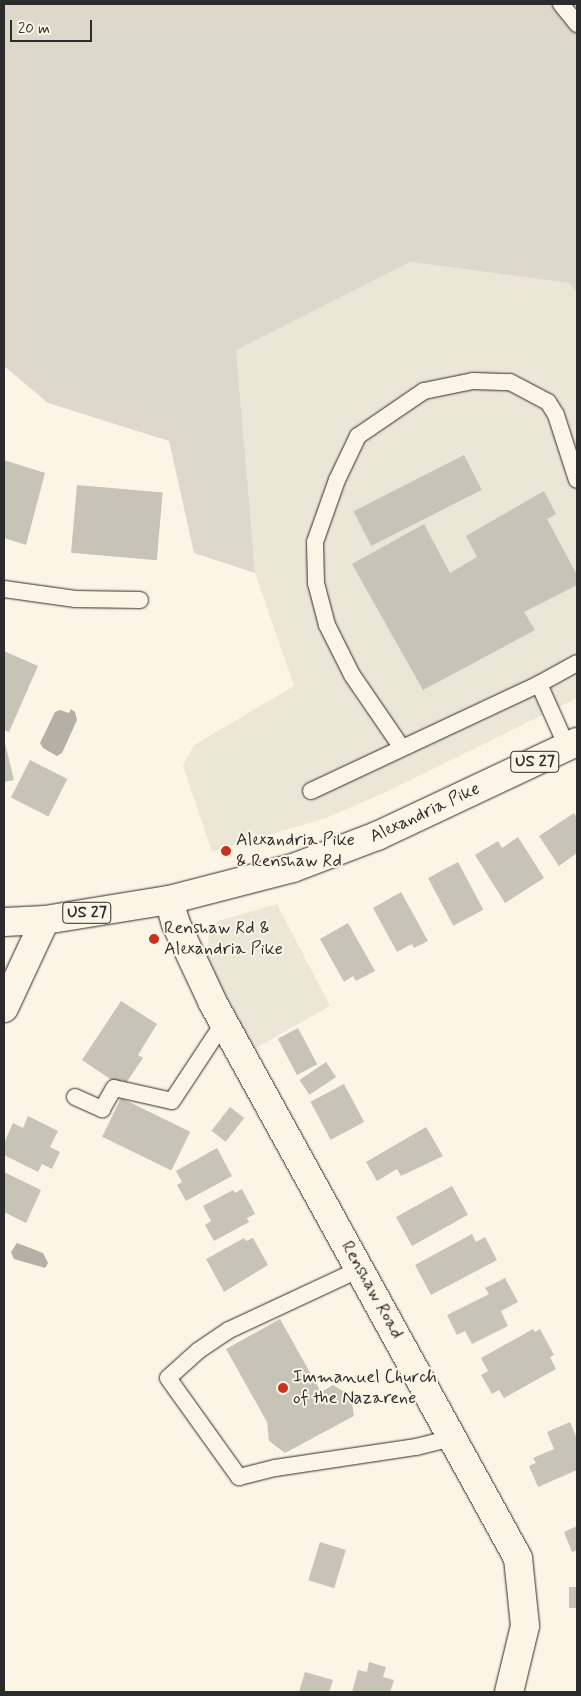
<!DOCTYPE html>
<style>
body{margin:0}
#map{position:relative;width:581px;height:1696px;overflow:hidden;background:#fcf5e5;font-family:Mynerve,sans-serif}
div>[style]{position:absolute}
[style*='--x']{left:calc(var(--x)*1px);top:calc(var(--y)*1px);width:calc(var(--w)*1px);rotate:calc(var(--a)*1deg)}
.built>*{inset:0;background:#ece6d7}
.green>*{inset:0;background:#ded8ca}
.water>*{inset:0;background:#b4b0a5}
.building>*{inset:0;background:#c8c3b7;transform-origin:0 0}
.roads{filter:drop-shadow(0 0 1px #2b2b2b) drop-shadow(0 0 1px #2b2b2b)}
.service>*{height:16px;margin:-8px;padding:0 8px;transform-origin:8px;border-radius:8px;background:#fcf5e5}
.minor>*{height:28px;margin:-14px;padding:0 14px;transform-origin:14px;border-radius:14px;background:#fcf5e5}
.primary>*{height:28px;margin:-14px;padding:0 14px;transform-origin:14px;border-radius:14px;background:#fcf5e5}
.dots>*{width:14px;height:14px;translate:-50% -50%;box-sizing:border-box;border:2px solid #fcf5e5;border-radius:50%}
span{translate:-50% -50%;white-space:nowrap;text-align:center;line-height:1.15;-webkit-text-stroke:4px #fcf5e5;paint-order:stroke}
.shield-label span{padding:1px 4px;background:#fcf5e5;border:1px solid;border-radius:4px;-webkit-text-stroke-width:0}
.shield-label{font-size:16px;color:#2b2b2b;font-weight:700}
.street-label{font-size:18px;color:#2b2b2b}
.poi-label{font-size:18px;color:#2b2b2b}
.left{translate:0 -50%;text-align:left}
.frame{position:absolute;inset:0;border:5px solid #2b2b2b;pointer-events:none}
.scale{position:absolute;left:10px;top:20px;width:82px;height:22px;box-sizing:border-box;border:2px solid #2b2b2b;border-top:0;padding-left:6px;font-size:15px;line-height:18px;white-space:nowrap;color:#2b2b2b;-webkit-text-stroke:4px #fcf5e5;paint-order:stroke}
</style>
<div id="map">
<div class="built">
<i style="clip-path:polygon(409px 262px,570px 283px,577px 293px,577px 698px,386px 792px,326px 818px,212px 852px,183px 766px,194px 745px,294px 686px,255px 573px,235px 350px)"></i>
<i style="clip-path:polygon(277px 904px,330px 1006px,254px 1049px,212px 974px,207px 950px,209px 933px,218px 921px)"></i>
</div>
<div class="green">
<i style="clip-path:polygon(4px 4px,577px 4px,577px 293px,569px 283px,410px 262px,236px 350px,255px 573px,194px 553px,169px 441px,48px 403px,4px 366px)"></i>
</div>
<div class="water">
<i style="clip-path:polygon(71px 709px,75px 712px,77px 720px,62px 753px,57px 756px,43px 748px,40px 743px,55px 712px,60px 710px,69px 713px)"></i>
<i style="clip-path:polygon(17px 1243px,43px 1253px,48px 1263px,45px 1268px,14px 1259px,11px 1252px)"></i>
</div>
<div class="building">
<i style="left:464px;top:455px;width:39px;height:124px;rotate:63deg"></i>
<i style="clip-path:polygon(4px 460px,45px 473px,26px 545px,4px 538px)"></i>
<i style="left:77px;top:485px;width:86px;height:68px;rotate:5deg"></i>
<i style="clip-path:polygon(544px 491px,556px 514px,547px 519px,577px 575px,577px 585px,524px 612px,535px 630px,423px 690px,352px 564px,424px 524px,450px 573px,477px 557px,466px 536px)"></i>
<i style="clip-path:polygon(4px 651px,38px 666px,9px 732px,4px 730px)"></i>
<i style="clip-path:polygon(4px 739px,14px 780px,4px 782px)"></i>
<i style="left:30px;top:760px;width:42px;height:42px;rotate:27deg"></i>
<i style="clip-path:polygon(574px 813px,577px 818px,577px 853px,559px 866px,539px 836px)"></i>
<i style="clip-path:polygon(518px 837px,544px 878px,505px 903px,475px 855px,498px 841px,502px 848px)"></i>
<i style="left:458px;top:862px;width:54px;height:34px;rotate:62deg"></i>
<i style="clip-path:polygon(401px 892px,428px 941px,414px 948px,412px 944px,397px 952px,373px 908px)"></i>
<i style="clip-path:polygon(348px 923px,375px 971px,356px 981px,353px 976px,344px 982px,320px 939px)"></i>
<i style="clip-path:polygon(121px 1001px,157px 1024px,138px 1055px,143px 1058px,126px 1083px,122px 1080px,119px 1085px,82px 1060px)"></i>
<i style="left:298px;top:1028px;width:41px;height:23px;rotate:62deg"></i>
<i style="left:326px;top:1062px;width:18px;height:32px;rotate:56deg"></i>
<i style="left:344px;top:1084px;width:43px;height:38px;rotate:62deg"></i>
<i style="left:121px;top:1098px;width:77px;height:43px;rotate:26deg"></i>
<i style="left:230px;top:1107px;width:18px;height:30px;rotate:38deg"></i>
<i style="clip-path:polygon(28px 1116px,58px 1131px,50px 1147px,60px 1152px,52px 1169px,42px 1164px,38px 1172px,4px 1155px,4px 1143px,13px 1123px,23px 1128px)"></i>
<i style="clip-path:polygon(426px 1127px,443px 1156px,401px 1176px,397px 1169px,377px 1181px,366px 1162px)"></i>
<i style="clip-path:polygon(217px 1148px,232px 1176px,186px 1201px,177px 1185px,182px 1182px,176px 1171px)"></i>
<i style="clip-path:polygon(4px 1172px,41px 1190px,26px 1223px,4px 1212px)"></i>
<i style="left:452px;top:1186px;width:33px;height:64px;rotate:61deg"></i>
<i style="clip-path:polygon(242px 1189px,255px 1214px,247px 1218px,249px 1222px,214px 1241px,205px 1225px,211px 1221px,203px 1206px,233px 1190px,235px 1193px)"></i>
<i style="clip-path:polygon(472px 1234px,476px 1242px,485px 1237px,497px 1260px,431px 1295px,415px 1265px)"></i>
<i style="clip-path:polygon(244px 1238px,246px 1241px,253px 1238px,268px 1265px,224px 1292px,206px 1259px)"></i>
<i style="clip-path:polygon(505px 1278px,518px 1302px,501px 1311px,508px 1326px,472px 1344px,465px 1331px,457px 1335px,447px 1315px,489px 1294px,485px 1288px)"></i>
<i style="clip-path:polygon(280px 1319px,321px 1392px,333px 1385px,351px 1396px,354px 1416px,285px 1453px,269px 1441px,267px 1422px,226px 1349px)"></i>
<i style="clip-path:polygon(533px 1329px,535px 1332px,540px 1329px,554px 1355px,550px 1357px,556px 1369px,504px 1398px,499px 1390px,492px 1394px,481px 1375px,488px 1371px,481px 1358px)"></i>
<i style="clip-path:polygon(570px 1422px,577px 1439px,577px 1470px,538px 1487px,529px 1466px,536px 1463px,533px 1458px,554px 1449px,547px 1432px)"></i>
<i style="clip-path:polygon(577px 1526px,577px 1550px,572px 1552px,564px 1532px)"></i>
<i style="left:320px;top:1542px;width:27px;height:40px;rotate:17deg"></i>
<i style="left:569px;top:1587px;width:8px;height:21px"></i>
<i style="clip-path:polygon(369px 1662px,386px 1667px,383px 1677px,394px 1680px,390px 1692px,352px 1692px,358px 1670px,367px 1672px)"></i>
<i style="clip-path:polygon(305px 1672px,333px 1680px,329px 1692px,299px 1692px)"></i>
</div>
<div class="roads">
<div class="service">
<i style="--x:561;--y:4;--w:26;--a:51"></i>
<i style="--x:4;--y:589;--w:72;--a:8"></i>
<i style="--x:75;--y:599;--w:65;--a:0.9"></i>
<i style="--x:539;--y:684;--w:69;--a:66"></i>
<i style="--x:402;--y:748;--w:88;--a:-124.4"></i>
<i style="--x:352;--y:675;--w:56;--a:-116.6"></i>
<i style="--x:327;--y:625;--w:43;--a:-104.7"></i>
<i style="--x:316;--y:583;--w:41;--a:-91.4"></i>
<i style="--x:315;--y:542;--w:66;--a:-70.5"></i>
<i style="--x:337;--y:480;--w:49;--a:-64.5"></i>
<i style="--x:358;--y:436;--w:80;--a:-34.3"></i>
<i style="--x:424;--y:391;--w:50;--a:-11.5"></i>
<i style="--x:473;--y:381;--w:37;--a:2"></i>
<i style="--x:510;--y:382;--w:43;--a:27.8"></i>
<i style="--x:548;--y:402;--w:15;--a:58"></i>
<i style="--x:556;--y:415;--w:68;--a:72.1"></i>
<i style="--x:311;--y:791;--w:252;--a:-25.1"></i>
<i style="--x:539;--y:684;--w:43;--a:-28.9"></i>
<i style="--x:75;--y:1097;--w:30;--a:24"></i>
<i style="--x:102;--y:1109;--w:24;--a:-60"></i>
<i style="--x:114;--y:1088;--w:59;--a:12.6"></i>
<i style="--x:172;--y:1101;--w:95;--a:-56.6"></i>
<i style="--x:360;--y:1269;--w:145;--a:155"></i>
<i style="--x:229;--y:1330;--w:37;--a:146"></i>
<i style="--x:198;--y:1351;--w:40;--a:138"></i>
<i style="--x:168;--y:1378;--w:122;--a:54.4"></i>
<i style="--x:239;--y:1477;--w:37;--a:-14"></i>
<i style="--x:275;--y:1468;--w:143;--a:-8.5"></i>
<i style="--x:416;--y:1447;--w:38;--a:-14"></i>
</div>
<div class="minor">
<i style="--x:169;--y:900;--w:25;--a:74"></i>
<i style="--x:176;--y:924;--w:87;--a:64.9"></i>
<i style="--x:213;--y:1003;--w:633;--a:61.21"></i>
<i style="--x:518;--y:1558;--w:68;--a:84.1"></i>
<i style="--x:525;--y:1626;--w:68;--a:103.6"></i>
<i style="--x:4;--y:1008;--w:97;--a:-65"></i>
</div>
<div class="primary">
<i style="--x:4;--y:922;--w:41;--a:-2.8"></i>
<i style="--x:45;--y:920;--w:126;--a:-9.2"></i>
<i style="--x:169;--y:900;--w:128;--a:-14.5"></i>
<i style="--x:293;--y:868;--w:90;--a:-20.9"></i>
<i style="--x:377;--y:836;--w:221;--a:-25.2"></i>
</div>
</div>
<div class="dots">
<i style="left:226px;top:851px;background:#c8321e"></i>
<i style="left:154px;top:939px;background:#c8321e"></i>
<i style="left:283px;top:1388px;background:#c8321e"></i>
</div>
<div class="shield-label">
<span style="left:535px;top:762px">US 27</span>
<span style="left:87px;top:913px">US 27</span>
</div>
<div class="street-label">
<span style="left:425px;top:813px;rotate:-25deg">Alexandria Pike</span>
<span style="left:372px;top:1290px;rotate:61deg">Renshaw Road</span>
</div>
<div class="poi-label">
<span class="left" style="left:236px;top:851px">Alexandria Pike<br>&amp; Renshaw Rd</span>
<span class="left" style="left:164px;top:939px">Renshaw Rd &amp;<br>Alexandria Pike</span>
<span class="left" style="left:293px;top:1388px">Immanuel Church<br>of the Nazarene</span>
</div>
<div class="frame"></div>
<div class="scale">20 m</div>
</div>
